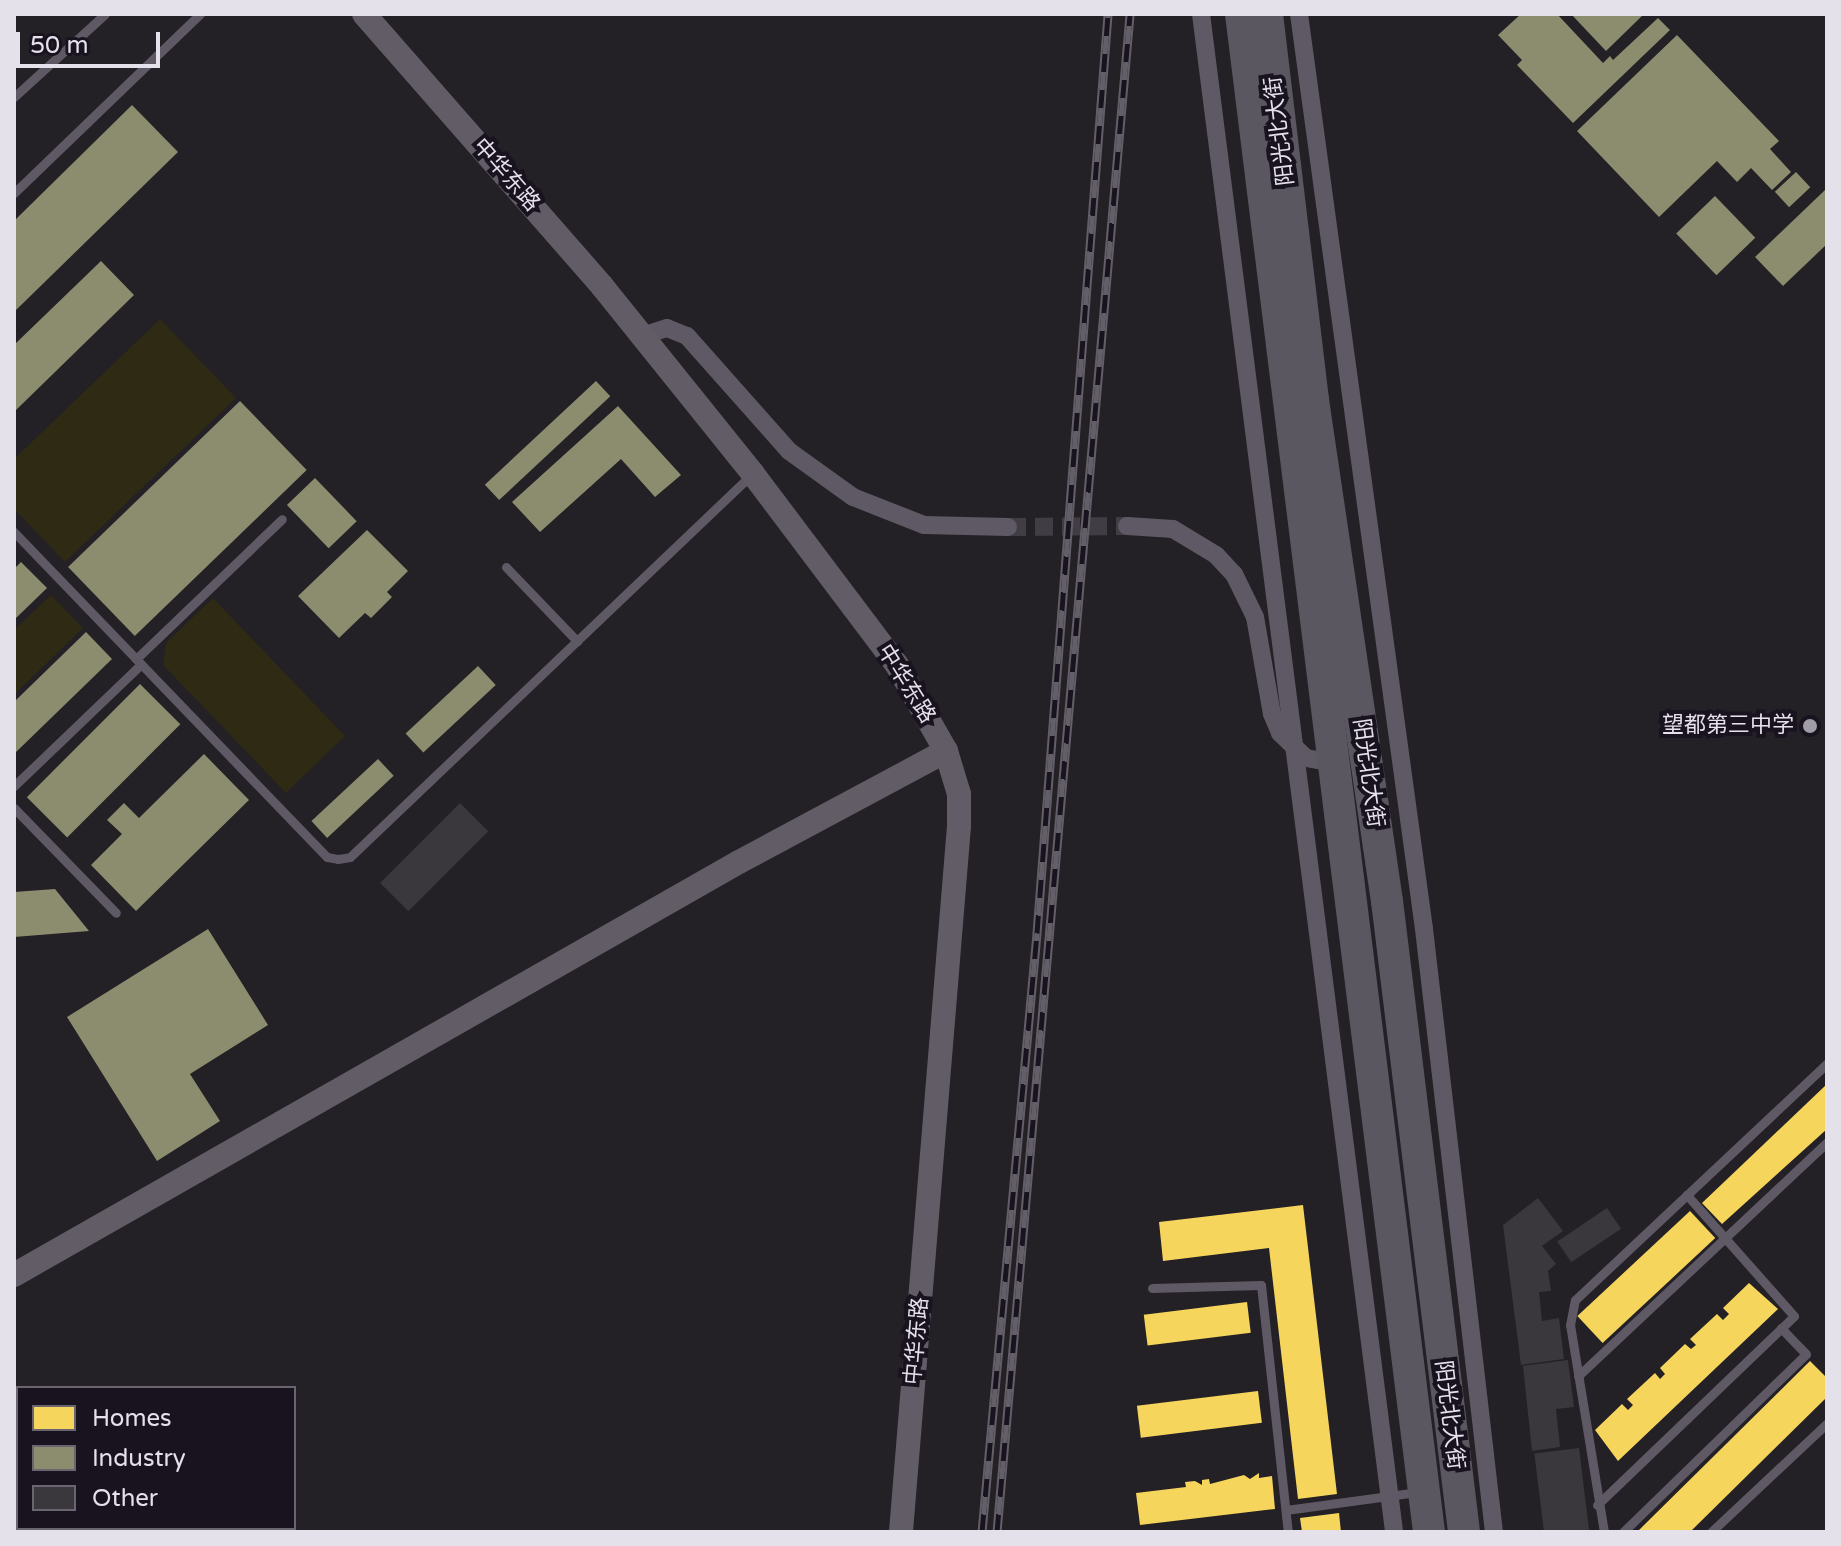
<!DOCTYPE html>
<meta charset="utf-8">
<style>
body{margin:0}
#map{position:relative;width:1841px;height:1546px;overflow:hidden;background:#232026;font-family:"Varela Round","Noto Sans SC",sans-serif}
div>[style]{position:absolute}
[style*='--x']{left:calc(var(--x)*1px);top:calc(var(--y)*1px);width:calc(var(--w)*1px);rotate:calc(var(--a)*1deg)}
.green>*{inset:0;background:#2f2a13}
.homes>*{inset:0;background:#f6d55c;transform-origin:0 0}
.industry>*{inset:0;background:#8c8c6e;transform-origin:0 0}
.building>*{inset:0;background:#3a373d;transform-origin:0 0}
.street-tunnel>*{height:18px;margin-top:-9px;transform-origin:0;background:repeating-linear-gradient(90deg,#403d44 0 18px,transparent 0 27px)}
.lane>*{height:9px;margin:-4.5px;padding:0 4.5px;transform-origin:4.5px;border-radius:4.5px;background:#5e5964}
.street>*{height:18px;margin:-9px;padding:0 9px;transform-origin:9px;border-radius:9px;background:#5e5964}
.secondary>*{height:24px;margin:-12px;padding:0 12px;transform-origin:12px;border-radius:12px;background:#625c67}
.highway>*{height:32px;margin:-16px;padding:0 16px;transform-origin:16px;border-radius:16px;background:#5a5760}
.rail>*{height:9px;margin-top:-4.5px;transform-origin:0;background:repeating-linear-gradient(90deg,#191320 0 18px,#635e67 0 36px);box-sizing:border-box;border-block:2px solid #635e67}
.dots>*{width:22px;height:22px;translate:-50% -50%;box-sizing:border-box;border:4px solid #191320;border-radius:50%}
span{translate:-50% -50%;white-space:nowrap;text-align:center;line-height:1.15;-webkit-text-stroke:8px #191320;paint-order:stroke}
.street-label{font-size:22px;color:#e5e1eb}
.poi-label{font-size:22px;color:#e5e1eb}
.right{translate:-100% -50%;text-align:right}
.frame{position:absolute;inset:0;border:16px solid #e5e1eb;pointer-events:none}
.legend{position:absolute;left:16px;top:1386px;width:280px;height:144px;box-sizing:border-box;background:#191320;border:2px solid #6b6571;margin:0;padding:10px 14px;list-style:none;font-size:24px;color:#e5e1eb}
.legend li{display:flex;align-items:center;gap:16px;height:40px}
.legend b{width:40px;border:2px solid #6b6571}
.scale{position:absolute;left:16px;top:32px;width:144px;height:36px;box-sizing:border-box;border:4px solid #e5e1eb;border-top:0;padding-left:10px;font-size:24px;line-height:28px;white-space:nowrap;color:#e5e1eb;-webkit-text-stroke:6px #191320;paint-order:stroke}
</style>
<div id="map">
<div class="green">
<i style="clip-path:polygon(160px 319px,236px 398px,65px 562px,14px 509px,14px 459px)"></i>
<i style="clip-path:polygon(51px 595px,83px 628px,14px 695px,14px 630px)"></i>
<i style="clip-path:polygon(213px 598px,345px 736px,286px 793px,163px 665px,166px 643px)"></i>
</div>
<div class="homes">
<i style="clip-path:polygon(1827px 1084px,1827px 1129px,1722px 1224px,1702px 1203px)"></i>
<i style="clip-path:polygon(1303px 1205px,1337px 1494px,1298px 1499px,1269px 1248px,1163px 1261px,1159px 1222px)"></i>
<i style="left:1690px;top:1211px;width:37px;height:154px;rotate:47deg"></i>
<i style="clip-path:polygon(1749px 1283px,1778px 1309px,1618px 1461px,1595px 1430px,1622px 1404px,1628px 1410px,1633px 1405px,1627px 1399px,1655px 1373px,1660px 1379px,1665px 1374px,1660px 1368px,1685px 1344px,1691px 1349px,1696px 1345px,1690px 1339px,1717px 1314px,1723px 1320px,1729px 1314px,1723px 1308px)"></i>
<i style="left:1247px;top:1302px;width:31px;height:104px;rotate:83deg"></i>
<i style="clip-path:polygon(1810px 1361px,1827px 1378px,1827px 1397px,1690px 1532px,1637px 1532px)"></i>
<i style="left:1258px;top:1391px;width:32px;height:122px;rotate:83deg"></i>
<i style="clip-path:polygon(1259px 1473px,1259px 1478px,1272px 1476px,1275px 1509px,1140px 1525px,1136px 1493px,1186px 1487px,1185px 1482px,1195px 1481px,1202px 1485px,1202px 1480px,1209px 1479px,1210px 1484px,1244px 1475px,1250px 1479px)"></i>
<i style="clip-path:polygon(1339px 1513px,1341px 1532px,1302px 1532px,1300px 1518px)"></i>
</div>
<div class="industry">
<i style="clip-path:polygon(1521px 14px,1557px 14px,1603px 63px,1610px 56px,1613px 60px,1658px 18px,1670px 30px,1573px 123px,1517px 65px,1522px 60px,1498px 35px)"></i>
<i style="clip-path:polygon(1571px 14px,1644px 14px,1606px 51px)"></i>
<i style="clip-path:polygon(1677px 35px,1779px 141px,1770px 149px,1791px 172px,1772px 190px,1751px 168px,1737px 182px,1717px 161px,1659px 217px,1577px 131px)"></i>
<i style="clip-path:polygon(132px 105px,178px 152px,14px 312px,14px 221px)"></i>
<i style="left:1796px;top:172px;width:21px;height:29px;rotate:47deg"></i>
<i style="clip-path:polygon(1825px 190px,1827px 244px,1783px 286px,1755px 257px)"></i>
<i style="left:1715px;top:196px;width:58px;height:54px;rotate:46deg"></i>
<i style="clip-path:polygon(101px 261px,134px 295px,14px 412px,14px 345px)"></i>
<i style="left:596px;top:381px;width:21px;height:152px;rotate:47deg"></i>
<i style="left:240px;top:401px;width:96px;height:239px;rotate:46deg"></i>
<i style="clip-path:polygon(618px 406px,681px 475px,655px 497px,621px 459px,540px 532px,512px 502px)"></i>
<i style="left:315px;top:478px;width:60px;height:39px;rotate:46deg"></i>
<i style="clip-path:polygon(367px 530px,408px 571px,387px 592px,392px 597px,371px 618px,365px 613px,339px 638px,298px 596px)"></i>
<i style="clip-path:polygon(21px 562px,47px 588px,14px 620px,14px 569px)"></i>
<i style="clip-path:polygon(86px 632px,112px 659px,14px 754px,14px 702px)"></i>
<i style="left:478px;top:666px;width:26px;height:99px;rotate:47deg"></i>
<i style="left:140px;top:684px;width:57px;height:160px;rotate:45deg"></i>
<i style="clip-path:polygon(204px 754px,249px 800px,136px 911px,91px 865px,122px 834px,107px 820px,124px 803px,139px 818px)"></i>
<i style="left:378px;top:759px;width:23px;height:91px;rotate:47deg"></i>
<i style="clip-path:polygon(55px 889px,89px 931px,14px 937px,14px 892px)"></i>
<i style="clip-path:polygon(208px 929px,268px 1025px,190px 1074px,220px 1121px,157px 1161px,67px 1017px)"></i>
</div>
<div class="building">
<i style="left:460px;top:803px;width:40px;height:113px;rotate:45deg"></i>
<i style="clip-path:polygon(1538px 1198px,1563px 1231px,1542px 1246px,1556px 1264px,1548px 1271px,1551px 1291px,1539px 1292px,1542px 1321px,1559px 1318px,1564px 1359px,1521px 1365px,1503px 1225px)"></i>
<i style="left:1607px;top:1208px;width:25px;height:60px;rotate:56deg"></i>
<i style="clip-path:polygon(1568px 1360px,1574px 1407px,1556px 1409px,1560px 1447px,1532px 1451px,1523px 1366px)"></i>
<i style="left:1579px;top:1448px;width:85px;height:45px;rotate:83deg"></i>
</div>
<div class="street-tunnel">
<i style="--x:1008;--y:527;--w:119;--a:-0.5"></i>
</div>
<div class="lane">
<i style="--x:14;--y:97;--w:123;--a:-42.4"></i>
<i style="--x:14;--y:193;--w:258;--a:-43.9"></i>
<i style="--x:14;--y:532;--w:451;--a:46.1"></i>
<i style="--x:327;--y:857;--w:11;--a:10"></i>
<i style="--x:338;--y:859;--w:12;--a:-9"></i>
<i style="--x:350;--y:857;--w:554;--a:-43.61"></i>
<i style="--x:506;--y:567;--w:103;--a:46.2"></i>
<i style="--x:136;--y:659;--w:202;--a:-43.8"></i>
<i style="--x:14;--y:786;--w:176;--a:-43.8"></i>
<i style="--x:14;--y:808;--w:146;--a:45.8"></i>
<i style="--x:1152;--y:1288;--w:109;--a:-1.6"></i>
<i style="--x:1261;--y:1285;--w:248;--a:83.8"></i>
<i style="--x:1578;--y:1376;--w:342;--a:-43.2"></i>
<i style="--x:1597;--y:1505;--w:273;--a:-43.8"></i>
<i style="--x:1794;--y:1316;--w:162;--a:-131.5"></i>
<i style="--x:1286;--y:1510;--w:132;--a:-7.8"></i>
<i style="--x:1604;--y:1532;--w:210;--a:-99.3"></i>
<i style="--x:1570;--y:1325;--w:25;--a:-79"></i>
<i style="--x:1575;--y:1300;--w:346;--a:-43.2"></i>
<i style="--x:1623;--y:1532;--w:255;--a:-44.2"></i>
<i style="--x:1806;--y:1354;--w:36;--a:-134"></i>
<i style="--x:1711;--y:1532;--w:159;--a:-43.2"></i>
</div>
<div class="street">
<i style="--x:1201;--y:14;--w:1530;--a:82.75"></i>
<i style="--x:1299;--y:14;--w:923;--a:82.22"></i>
<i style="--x:1424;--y:929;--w:607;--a:83.38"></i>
<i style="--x:642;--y:336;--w:26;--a:-18"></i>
<i style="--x:667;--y:328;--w:22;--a:22"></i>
<i style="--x:687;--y:336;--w:154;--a:48.4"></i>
<i style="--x:789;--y:451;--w:79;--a:35.7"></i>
<i style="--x:853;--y:497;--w:76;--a:21.5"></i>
<i style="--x:924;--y:525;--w:84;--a:1.4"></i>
<i style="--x:1127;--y:526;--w:46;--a:3.7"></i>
<i style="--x:1173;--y:529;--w:50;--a:31.2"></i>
<i style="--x:1216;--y:555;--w:26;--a:47"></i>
<i style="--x:1234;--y:574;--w:48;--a:64"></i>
<i style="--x:1255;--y:617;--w:98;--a:80.1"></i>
<i style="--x:1272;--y:714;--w:21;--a:67"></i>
<i style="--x:1280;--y:733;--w:36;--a:44"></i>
<i style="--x:1306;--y:758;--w:27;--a:10"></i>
</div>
<div class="secondary">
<i style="--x:364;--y:14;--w:361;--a:48.8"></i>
<i style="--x:602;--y:286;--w:241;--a:51.2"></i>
<i style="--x:753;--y:474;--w:239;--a:53"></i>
<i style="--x:897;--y:665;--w:99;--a:60.3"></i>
<i style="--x:946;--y:751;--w:45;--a:73.2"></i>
<i style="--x:959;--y:794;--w:32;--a:90"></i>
<i style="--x:959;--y:826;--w:708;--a:94.7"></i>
<i style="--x:14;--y:1275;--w:834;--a:-29.67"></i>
<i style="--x:739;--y:862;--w:235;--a:-28.2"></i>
</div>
<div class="highway">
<i style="--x:1241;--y:14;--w:1530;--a:82.94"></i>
<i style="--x:1267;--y:14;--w:389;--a:83.2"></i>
<i style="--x:1313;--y:400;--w:506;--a:81.6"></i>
<i style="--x:1387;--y:901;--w:636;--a:83.04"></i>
</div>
<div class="rail">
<i style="--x:982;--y:1532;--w:602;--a:-84.75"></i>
<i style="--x:1037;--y:933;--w:922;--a:-85.58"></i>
<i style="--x:997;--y:1532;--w:1524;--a:-84.99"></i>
</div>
<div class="dots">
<i style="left:1810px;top:726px;background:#a19da6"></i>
</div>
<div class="street-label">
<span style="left:1280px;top:131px;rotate:-97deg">阳光北大街</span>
<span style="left:506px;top:175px;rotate:49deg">中华东路</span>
<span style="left:906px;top:684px;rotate:58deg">中华东路</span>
<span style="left:1368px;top:773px;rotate:82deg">阳光北大街</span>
<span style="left:917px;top:1341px;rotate:-85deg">中华东路</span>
<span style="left:1449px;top:1415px;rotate:83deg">阳光北大街</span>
</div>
<div class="poi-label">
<span class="right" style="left:1794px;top:726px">望都第三中学</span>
</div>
<div class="frame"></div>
<ul class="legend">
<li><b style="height:22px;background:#f6d55c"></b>Homes</li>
<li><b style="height:22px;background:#8c8c6e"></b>Industry</li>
<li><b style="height:22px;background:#3a373d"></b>Other</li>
</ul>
<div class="scale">50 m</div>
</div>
